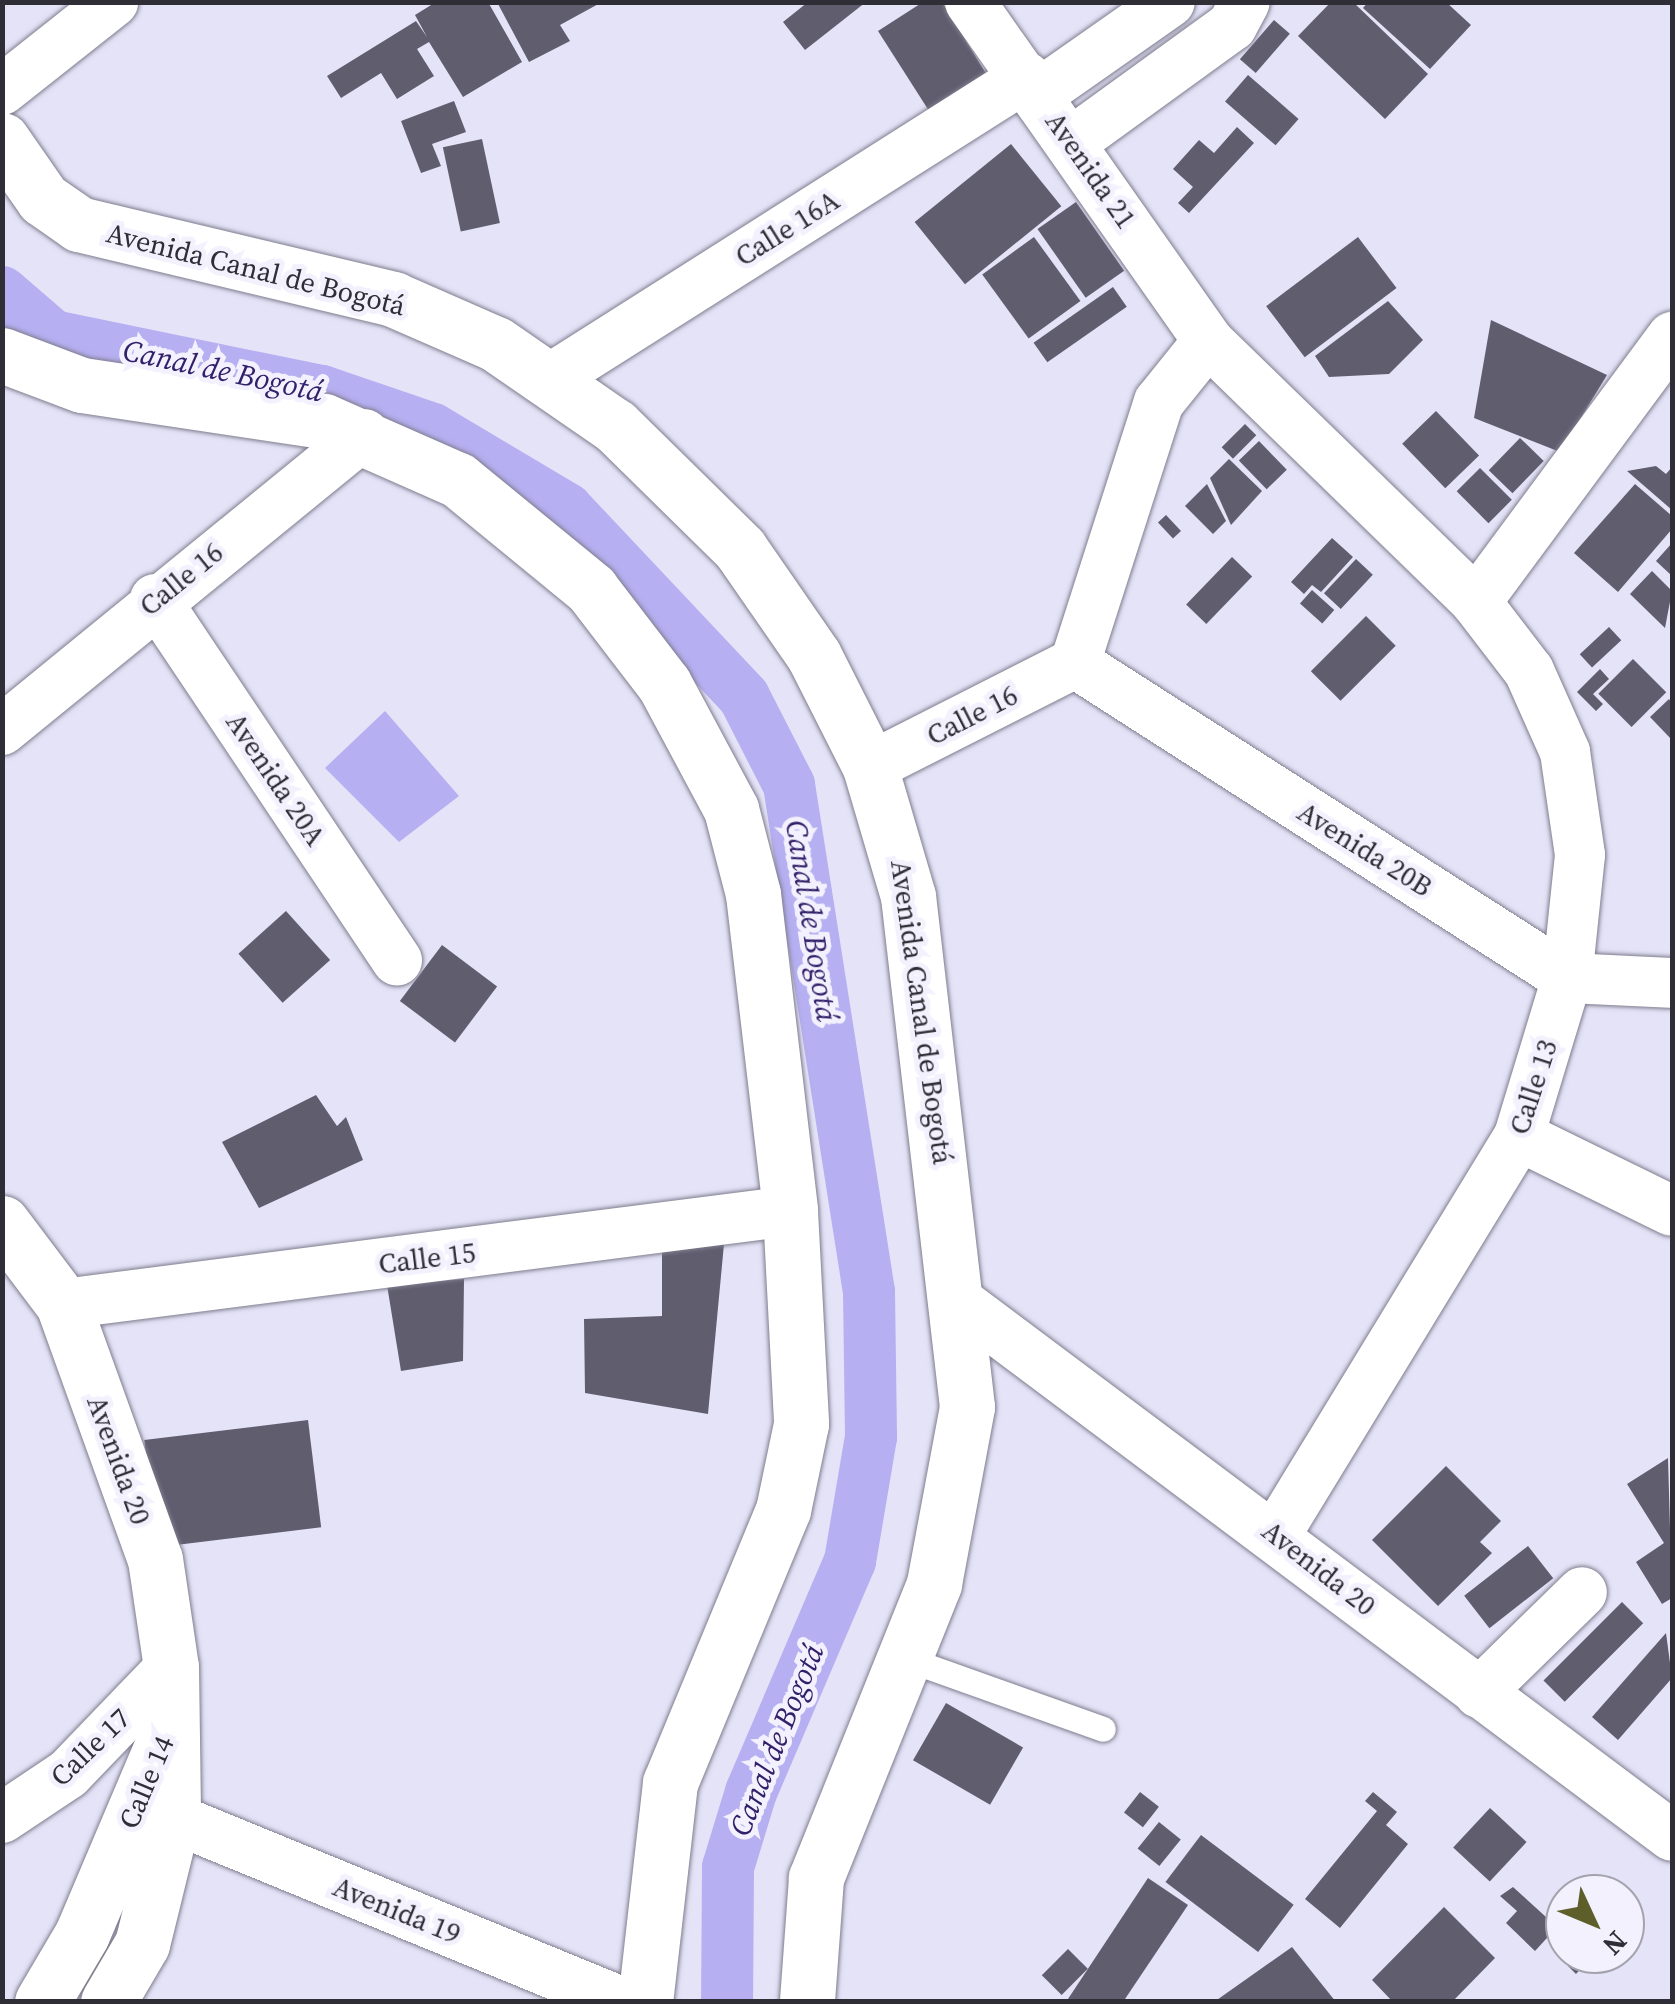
<!DOCTYPE html>
<meta charset="utf-8">
<style>
body{margin:0}
#map{position:relative;width:1675px;height:2004px;overflow:hidden;background:#e5e3f7;font-family:"Source Serif 4",serif}
div>[style]{position:absolute}
[style*='--x']{left:calc(var(--x)*1px);top:calc(var(--y)*1px);width:calc(var(--w)*1px);rotate:calc(var(--a)*1deg)}
.water>*{inset:0;background:#b6aff1}
.canal>*{height:52px;margin:-26px;padding:0 26px;transform-origin:26px;border-radius:26px;background:#b6aff1}
.building>*{inset:0;background:#5f5d6e;transform-origin:0 0}
.roads{filter:drop-shadow(0 0 2px #7e7d8e) drop-shadow(0 0 2px #7e7d8e)}
.service>*{height:25px;margin:-12.5px;padding:0 12.5px;transform-origin:12.5px;border-radius:12.5px;background:#fff}
.minor>*{height:50px;margin:-25px;padding:0 25px;transform-origin:25px;border-radius:25px;background:#fff}
.secondary>*{height:55px;margin:-27.5px;padding:0 27.5px;transform-origin:27.5px;border-radius:27.5px;background:#fff}
span{translate:-50% -50%;white-space:nowrap;text-align:center;line-height:1.15;-webkit-text-stroke:10px #f2f1fd;paint-order:stroke}
.street-label{font-size:28px;color:#2f2e36}
.water-label{font-size:30px;color:#33206a;font-style:italic}
.frame{position:absolute;inset:0;border:5px solid #2f2e36;pointer-events:none}
.north{position:absolute;left:1545px;top:1874px;width:100px;height:100px;box-sizing:border-box;background:#f2f1fd;border:2px solid #a4a3ad;border-radius:50%;rotate:134deg;font-size:28px;font-weight:700;line-height:40px;text-align:center;color:#2f2e36}
.north::after{content:'';display:block;margin:auto;width:35px;height:45px;background:#5e5e2b;clip-path:polygon(50% 0,100% 100%,50% 72%,0 100%)}
</style>
<div id="map">
<div class="water">
<i style="clip-path:polygon(385px 711px,459px 796px,399px 842px,325px 768px)"></i>
</div>
<div class="canal">
<i style="--x:2;--y:292;--w:67;--a:40.8"></i>
<i style="--x:53;--y:336;--w:275;--a:11.6"></i>
<i style="--x:322;--y:391;--w:117;--a:18.9"></i>
<i style="--x:433;--y:429;--w:156;--a:30.8"></i>
<i style="--x:567;--y:509;--w:258;--a:46.7"></i>
<i style="--x:744;--y:697;--w:99;--a:62.9"></i>
<i style="--x:789;--y:785;--w:513;--a:81.03"></i>
<i style="--x:869;--y:1292;--w:145;--a:89.2"></i>
<i style="--x:871;--y:1437;--w:126;--a:99.6"></i>
<i style="--x:850;--y:1561;--w:251;--a:113.2"></i>
<i style="--x:751;--y:1792;--w:78;--a:107"></i>
<i style="--x:728;--y:1867;--w:135;--a:90.4"></i>
</div>
<div class="building">
<i style="clip-path:polygon(436px 2px,488px 2px,522px 62px,463px 97px,429px 42px,417px 49px,434px 76px,397px 99px,381px 73px,341px 98px,327px 76px,416px 21px,427px 37px,415px 15px)"></i>
<i style="clip-path:polygon(497px 2px,602px 2px,560px 25px,570px 41px,529px 62px)"></i>
<i style="clip-path:polygon(808px 2px,866px 2px,805px 50px,783px 22px)"></i>
<i style="clip-path:polygon(923px 2px,942px 2px,995px 88px,938px 125px,878px 31px)"></i>
<i style="clip-path:polygon(1331px 2px,1353px 2px,1428px 74px,1385px 119px,1298px 36px)"></i>
<i style="clip-path:polygon(1368px 2px,1446px 2px,1471px 25px,1430px 69px,1363px 8px)"></i>
<i style="left:1274px;top:20px;width:21px;height:52px;rotate:41deg"></i>
<i style="left:1248px;top:75px;width:67px;height:35px;rotate:41deg"></i>
<i style="clip-path:polygon(454px 101px,466px 132px,432px 144px,441px 166px,421px 173px,401px 121px)"></i>
<i style="clip-path:polygon(1237px 127px,1254px 143px,1189px 213px,1178px 203px,1193px 187px,1173px 169px,1199px 140px,1214px 153px)"></i>
<i style="left:482px;top:139px;width:86px;height:40px;rotate:78deg"></i>
<i style="left:1011px;top:144px;width:80px;height:124px;rotate:51deg"></i>
<i style="left:1076px;top:202px;width:84px;height:47px;rotate:55deg"></i>
<i style="left:1034px;top:237px;width:79px;height:64px;rotate:54deg"></i>
<i style="left:1358px;top:237px;width:64px;height:115px;rotate:53deg"></i>
<i style="left:1113px;top:287px;width:24px;height:97px;rotate:55deg"></i>
<i style="clip-path:polygon(1388px 301px,1423px 340px,1389px 374px,1329px 377px,1315px 356px)"></i>
<i style="clip-path:polygon(1491px 320px,1607px 375px,1560px 452px,1474px 418px)"></i>
<i style="left:1436px;top:411px;width:62px;height:47px;rotate:46deg"></i>
<i style="left:1245px;top:424px;width:16px;height:33px;rotate:45deg"></i>
<i style="left:1520px;top:438px;width:33px;height:45px;rotate:44deg"></i>
<i style="left:1259px;top:441px;width:40px;height:28px;rotate:46deg"></i>
<i style="clip-path:polygon(1229px 459px,1262px 491px,1231px 525px,1210px 478px)"></i>
<i style="clip-path:polygon(1656px 466px,1666px 474px,1672px 467px,1672px 510px,1627px 471px)"></i>
<i style="left:1480px;top:468px;width:45px;height:33px;rotate:45deg"></i>
<i style="clip-path:polygon(1207px 484px,1226px 521px,1213px 534px,1185px 506px)"></i>
<i style="clip-path:polygon(1635px 484px,1672px 516px,1672px 529px,1618px 592px,1574px 553px)"></i>
<i style="left:1166px;top:515px;width:22px;height:11px;rotate:47deg"></i>
<i style="clip-path:polygon(1332px 538px,1353px 557px,1321px 592px,1312px 585px,1304px 594px,1291px 582px)"></i>
<i style="clip-path:polygon(1672px 543px,1672px 576px,1656px 561px)"></i>
<i style="left:1232px;top:557px;width:28px;height:66px;rotate:44deg"></i>
<i style="left:1356px;top:559px;width:23px;height:47px;rotate:43deg"></i>
<i style="clip-path:polygon(1652px 571px,1672px 591px,1665px 628px,1630px 594px)"></i>
<i style="left:1312px;top:590px;width:30px;height:18px;rotate:42deg"></i>
<i style="left:1366px;top:616px;width:42px;height:78px;rotate:45deg"></i>
<i style="left:1609px;top:627px;width:18px;height:40px;rotate:47deg"></i>
<i style="left:1633px;top:659px;width:47px;height:49px;rotate:45deg"></i>
<i style="clip-path:polygon(1600px 669px,1609px 679px,1593px 694px,1603px 704px,1596px 711px,1577px 692px)"></i>
<i style="clip-path:polygon(1669px 699px,1672px 703px,1672px 740px,1650px 717px)"></i>
<i style="left:286px;top:911px;width:66px;height:64px;rotate:48deg"></i>
<i style="left:442px;top:945px;width:69px;height:70px;rotate:37deg"></i>
<i style="clip-path:polygon(316px 1095px,337px 1126px,346px 1117px,363px 1160px,259px 1208px,222px 1142px)"></i>
<i style="clip-path:polygon(724px 1244px,708px 1414px,585px 1393px,584px 1319px,662px 1316px,662px 1247px)"></i>
<i style="clip-path:polygon(464px 1279px,463px 1361px,401px 1371px,387px 1285px)"></i>
<i style="left:308px;top:1420px;width:108px;height:165px;rotate:83deg"></i>
<i style="clip-path:polygon(1668px 1458px,1672px 1598px,1662px 1604px,1636px 1562px,1664px 1543px,1627px 1484px)"></i>
<i style="clip-path:polygon(1446px 1466px,1501px 1521px,1480px 1542px,1492px 1553px,1438px 1606px,1372px 1540px)"></i>
<i style="left:1528px;top:1546px;width:41px;height:81px;rotate:52deg"></i>
<i style="left:1622px;top:1602px;width:30px;height:111px;rotate:45deg"></i>
<i style="clip-path:polygon(1666px 1633px,1672px 1678px,1618px 1740px,1592px 1717px)"></i>
<i style="left:946px;top:1703px;width:89px;height:66px;rotate:30deg"></i>
<i style="left:1140px;top:1792px;width:24px;height:26px;rotate:38deg"></i>
<i style="clip-path:polygon(1373px 1792px,1397px 1812px,1386px 1825px,1408px 1844px,1340px 1928px,1305px 1899px,1377px 1811px,1365px 1801px)"></i>
<i style="left:1490px;top:1808px;width:50px;height:54px;rotate:43deg"></i>
<i style="left:1159px;top:1822px;width:28px;height:34px;rotate:39deg"></i>
<i style="left:1201px;top:1835px;width:116px;height:59px;rotate:37deg"></i>
<i style="clip-path:polygon(1148px 1878px,1188px 1905px,1123px 2002px,1066px 2002px)"></i>
<i style="clip-path:polygon(1599px 1880px,1615px 1894px,1587px 1894px)"></i>
<i style="clip-path:polygon(1513px 1887px,1557px 1927px,1535px 1951px,1506px 1923px,1517px 1911px,1500px 1896px)"></i>
<i style="clip-path:polygon(1444px 1907px,1495px 1958px,1452px 2002px,1393px 2002px,1372px 1980px)"></i>
<i style="clip-path:polygon(1292px 1947px,1336px 2002px,1214px 2002px)"></i>
<i style="left:1068px;top:1949px;width:28px;height:37px;rotate:45deg"></i>
<i style="clip-path:polygon(1578px 1954px,1594px 1954px,1576px 1974px,1568px 1966px)"></i>
</div>
<div class="roads">
<div class="service">
<i style="--x:904;--y:1658;--w:211;--a:19.6"></i>
</div>
<div class="minor">
<i style="--x:970;--y:2;--w:414;--a:54.9"></i>
<i style="--x:1208;--y:341;--w:374;--a:44.2"></i>
<i style="--x:1476;--y:602;--w:87;--a:52.5"></i>
<i style="--x:1529;--y:671;--w:89;--a:66"></i>
<i style="--x:1565;--y:752;--w:104;--a:81.7"></i>
<i style="--x:1580;--y:855;--w:124;--a:96"></i>
<i style="--x:1567;--y:978;--w:165;--a:106.9"></i>
<i style="--x:1519;--y:1136;--w:466;--a:121.4"></i>
<i style="--x:2;--y:90;--w:142;--a:-38.4"></i>
<i style="--x:1037;--y:95;--w:162;--a:-35"></i>
<i style="--x:1073;--y:141;--w:196;--a:-35.9"></i>
<i style="--x:1232;--y:26;--w:27;--a:-62"></i>
<i style="--x:548;--y:380;--w:566;--a:-32.37"></i>
<i style="--x:155;--y:599;--w:435;--a:56.2"></i>
<i style="--x:1476;--y:602;--w:330;--a:-53.5"></i>
<i style="--x:1075;--y:663;--w:584;--a:32.63"></i>
<i style="--x:1567;--y:978;--w:105;--a:2.7"></i>
<i style="--x:1075;--y:663;--w:274;--a:-72.2"></i>
<i style="--x:1159;--y:402;--w:78;--a:-51.2"></i>
<i style="--x:2;--y:730;--w:468;--a:-39.2"></i>
<i style="--x:870;--y:767;--w:230;--a:-26.9"></i>
<i style="--x:1519;--y:1136;--w:170;--a:26.1"></i>
<i style="--x:63;--y:1304;--w:733;--a:-7.29"></i>
<i style="--x:962;--y:1304;--w:887;--a:36.84"></i>
<i style="--x:1479;--y:1693;--w:144;--a:-44.4"></i>
<i style="--x:2;--y:1818;--w:79;--a:-33.7"></i>
<i style="--x:68;--y:1774;--w:149;--a:-46.1"></i>
<i style="--x:173;--y:1818;--w:484;--a:22.3"></i>
</div>
<div class="secondary">
<i style="--x:2;--y:140;--w:72;--a:55.2"></i>
<i style="--x:43;--y:199;--w:44;--a:34.8"></i>
<i style="--x:79;--y:224;--w:323;--a:13.4"></i>
<i style="--x:393;--y:299;--w:112;--a:23.6"></i>
<i style="--x:496;--y:344;--w:145;--a:34.6"></i>
<i style="--x:615;--y:426;--w:175;--a:44.5"></i>
<i style="--x:740;--y:549;--w:130;--a:55.3"></i>
<i style="--x:814;--y:656;--w:124;--a:63.2"></i>
<i style="--x:870;--y:767;--w:134;--a:73.6"></i>
<i style="--x:908;--y:896;--w:514;--a:83.41"></i>
<i style="--x:967;--y:1407;--w:180;--a:100.6"></i>
<i style="--x:934;--y:1584;--w:317;--a:111.9"></i>
<i style="--x:816;--y:1878;--w:124;--a:94.2"></i>
<i style="--x:2;--y:355;--w:85;--a:20.6"></i>
<i style="--x:82;--y:385;--w:245;--a:8.5"></i>
<i style="--x:324;--y:421;--w:146;--a:23.8"></i>
<i style="--x:458;--y:480;--w:172;--a:39.3"></i>
<i style="--x:591;--y:589;--w:120;--a:52.5"></i>
<i style="--x:664;--y:684;--w:142;--a:61.8"></i>
<i style="--x:731;--y:809;--w:88;--a:75.5"></i>
<i style="--x:753;--y:894;--w:319;--a:83.3"></i>
<i style="--x:790;--y:1211;--w:213;--a:87"></i>
<i style="--x:801;--y:1424;--w:88;--a:101.8"></i>
<i style="--x:783;--y:1510;--w:295;--a:112.5"></i>
<i style="--x:670;--y:1783;--w:220;--a:96.5"></i>
<i style="--x:2;--y:1223;--w:101;--a:53"></i>
<i style="--x:63;--y:1304;--w:271;--a:70.2"></i>
<i style="--x:155;--y:1559;--w:109;--a:81.6"></i>
<i style="--x:171;--y:1667;--w:151;--a:89.2"></i>
<i style="--x:173;--y:1818;--w:130;--a:103.8"></i>
<i style="--x:142;--y:1944;--w:67;--a:120.4"></i>
<i style="--x:42;--y:2002;--w:79;--a:-59.5"></i>
<i style="--x:82;--y:1934;--w:210;--a:-67"></i>
</div>
</div>
<div class="street-label">
<span style="left:1091px;top:170px;rotate:55deg">Avenida 21</span>
<span style="left:787px;top:228px;rotate:-32deg">Calle 16A</span>
<span style="left:256px;top:269px;rotate:14deg">Avenida Canal de Bogotá</span>
<span style="left:181px;top:579px;rotate:-39deg">Calle 16</span>
<span style="left:972px;top:715px;rotate:-27deg">Calle 16</span>
<span style="left:276px;top:779px;rotate:56deg">Avenida 20A</span>
<span style="left:1365px;top:849px;rotate:32deg">Avenida 20B</span>
<span style="left:922px;top:1012px;rotate:82deg">Avenida Canal de Bogotá</span>
<span style="left:1533px;top:1087px;rotate:-72deg">Calle 13</span>
<span style="left:427px;top:1258px;rotate:-7deg">Calle 15</span>
<span style="left:119px;top:1460px;rotate:70deg">Avenida 20</span>
<span style="left:1319px;top:1568px;rotate:38deg">Avenida 20</span>
<span style="left:90px;top:1747px;rotate:-44deg">Calle 17</span>
<span style="left:146px;top:1782px;rotate:-67deg">Calle 14</span>
<span style="left:397px;top:1910px;rotate:22deg">Avenida 19</span>
</div>
<div class="water-label">
<span style="left:223px;top:371px;rotate:12deg">Canal de Bogotá</span>
<span style="left:811px;top:921px;rotate:81deg">Canal de Bogotá</span>
<span style="left:777px;top:1740px;rotate:-68deg">Canal de Bogotá</span>
</div>
<div class="frame"></div>
<div class="north">N</div>
</div>
